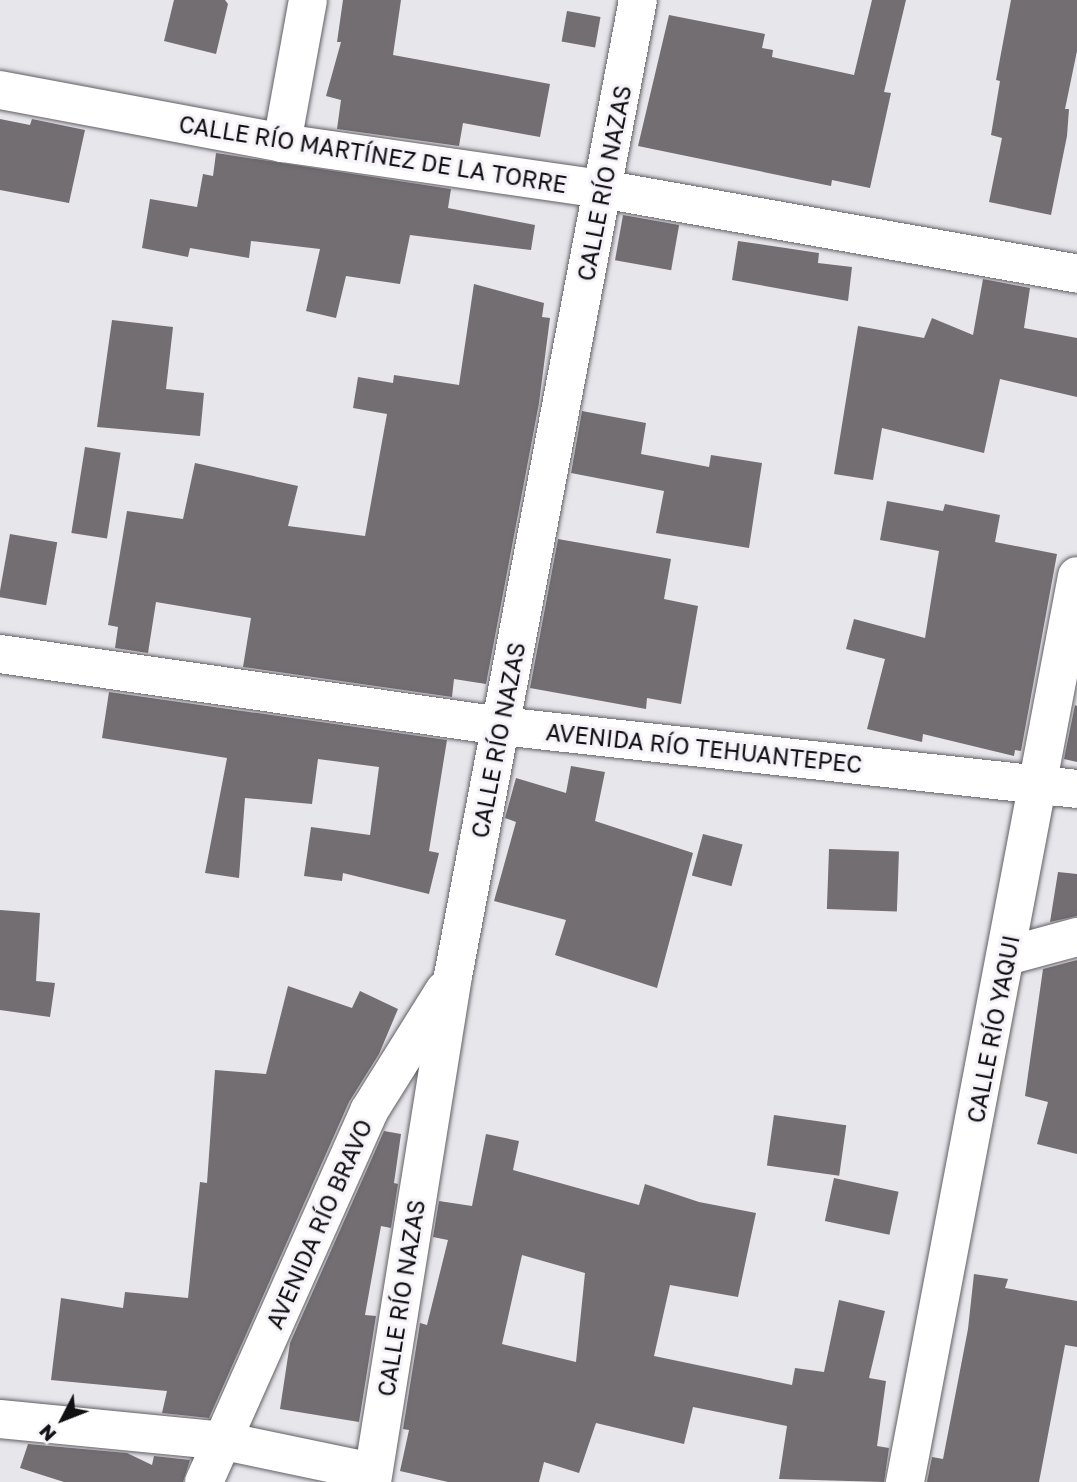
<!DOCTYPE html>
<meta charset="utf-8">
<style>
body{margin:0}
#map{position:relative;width:1077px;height:1482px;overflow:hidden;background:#e7e6eb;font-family:"Golos Text",sans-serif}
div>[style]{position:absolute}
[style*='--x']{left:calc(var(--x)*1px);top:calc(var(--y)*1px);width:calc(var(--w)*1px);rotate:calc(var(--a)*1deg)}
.building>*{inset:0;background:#726e72;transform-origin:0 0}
.roads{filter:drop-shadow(0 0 2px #615f64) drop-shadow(0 0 2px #615f64)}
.minor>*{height:38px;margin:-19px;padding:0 19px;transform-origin:19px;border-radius:19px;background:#fff}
span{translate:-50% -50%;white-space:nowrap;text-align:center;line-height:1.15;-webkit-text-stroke:6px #f5f3f9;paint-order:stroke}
.street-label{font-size:23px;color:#100f11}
.north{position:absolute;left:28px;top:1384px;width:70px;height:70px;-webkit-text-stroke:5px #f5f3f9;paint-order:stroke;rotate:228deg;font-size:19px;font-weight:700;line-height:28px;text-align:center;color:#100f11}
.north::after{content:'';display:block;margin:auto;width:24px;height:32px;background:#100f11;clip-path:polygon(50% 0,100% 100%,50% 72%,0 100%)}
</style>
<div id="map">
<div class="building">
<i style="clip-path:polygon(174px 0,225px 0,228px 4px,216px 54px,164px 41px)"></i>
<i style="clip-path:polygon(343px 0,401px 0,393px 55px,550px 84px,540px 137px,463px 123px,459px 146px,337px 129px,341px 100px,326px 96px,341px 42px,337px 42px)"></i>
<i style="clip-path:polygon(872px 0,906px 0,884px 92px,891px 93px,870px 188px,832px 180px,831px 186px,638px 146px,669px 15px,765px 34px,762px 48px,773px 50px,772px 57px,854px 75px)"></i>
<i style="clip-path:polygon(1011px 0,1077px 0,1077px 51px,1065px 109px,1069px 109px,1067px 136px,1051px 215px,989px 202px,1002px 138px,991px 135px,1000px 81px,996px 80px)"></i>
<i style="left:567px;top:11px;width:34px;height:31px;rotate:10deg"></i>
<i style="clip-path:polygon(0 119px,30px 125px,32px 119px,85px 130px,69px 203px,0 190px)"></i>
<i style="clip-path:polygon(216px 153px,451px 189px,448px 208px,535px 225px,531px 250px,410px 235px,400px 284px,346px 276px,336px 318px,306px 311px,320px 249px,251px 241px,249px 258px,190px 248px,188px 257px,142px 248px,150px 199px,197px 207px,203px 174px,213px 176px)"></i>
<i style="left:623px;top:215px;width:57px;height:46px;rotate:10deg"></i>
<i style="clip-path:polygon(738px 241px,819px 253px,818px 263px,852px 267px,848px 301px,732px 280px)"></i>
<i style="clip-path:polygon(983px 279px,1030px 288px,1024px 328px,1077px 338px,1077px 397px,1000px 379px,984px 453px,882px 428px,873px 480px,834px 474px,858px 326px,924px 338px,932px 318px,973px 335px)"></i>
<i style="clip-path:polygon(474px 284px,544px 303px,542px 317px,550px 318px,539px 403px,486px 684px,454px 679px,452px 697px,243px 667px,251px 618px,156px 602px,148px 653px,115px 648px,118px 627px,108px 625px,127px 511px,183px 519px,195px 463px,298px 486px,288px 526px,365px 536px,387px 414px,353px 408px,358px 377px,393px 383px,394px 375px,459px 385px)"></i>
<i style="clip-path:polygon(112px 320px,173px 327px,166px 389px,204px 393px,200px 436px,97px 427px)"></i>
<i style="clip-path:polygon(582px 411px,646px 423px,641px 454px,709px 467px,711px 455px,762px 463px,749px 548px,656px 533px,664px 491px,571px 473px)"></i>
<i style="left:85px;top:447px;width:36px;height:87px;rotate:9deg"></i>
<i style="clip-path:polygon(887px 501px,943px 511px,945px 504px,1000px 515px,995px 542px,1057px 554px,1021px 751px,1015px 750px,1014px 756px,923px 734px,922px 742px,867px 729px,885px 659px,846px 649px,854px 619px,925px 638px,939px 551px,880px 540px)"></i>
<i style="left:10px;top:534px;width:48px;height:64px;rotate:10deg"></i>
<i style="clip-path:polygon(558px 539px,671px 559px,664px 599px,698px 606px,681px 704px,647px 698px,646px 709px,530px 688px)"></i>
<i style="clip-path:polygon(109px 692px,447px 740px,429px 851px,439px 853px,429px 894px,343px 873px,342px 881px,304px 876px,311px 827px,370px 835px,379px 767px,318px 759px,312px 804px,245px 798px,239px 878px,205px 873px,227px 758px,102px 738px)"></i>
<i style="clip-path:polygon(1075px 705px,1077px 706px,1077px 762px,1064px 759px)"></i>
<i style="clip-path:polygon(571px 766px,605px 772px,595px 821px,693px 853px,657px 988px,555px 955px,566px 920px,494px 901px,516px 822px,505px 818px,516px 778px,566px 793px)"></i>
<i style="left:703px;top:834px;width:41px;height:43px;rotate:15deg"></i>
<i style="left:829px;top:849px;width:70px;height:60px;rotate:2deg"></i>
<i style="clip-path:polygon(1058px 872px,1077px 874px,1077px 916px,1050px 922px)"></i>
<i style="clip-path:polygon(0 910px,40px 913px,36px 981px,55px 983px,50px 1017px,0 1010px)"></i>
<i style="clip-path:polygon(1077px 960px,1077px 1154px,1037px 1144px,1048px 1102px,1025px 1096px,1043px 969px)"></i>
<i style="clip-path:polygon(288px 986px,352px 1008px,360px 991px,398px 1009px,379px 1054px,349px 1102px,209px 1418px,162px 1413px,167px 1391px,51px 1380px,61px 1298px,123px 1308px,125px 1292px,188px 1298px,200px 1182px,207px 1183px,215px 1070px,266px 1074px)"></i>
<i style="left:774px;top:1115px;width:73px;height:51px;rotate:8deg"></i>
<i style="clip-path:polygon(384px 1131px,401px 1134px,394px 1183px,398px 1184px,391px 1228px,381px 1226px,365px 1315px,376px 1316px,359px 1422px,280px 1409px,290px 1343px)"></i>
<i style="clip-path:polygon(evenodd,486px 1134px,519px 1141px,513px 1170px,639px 1205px,645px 1184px,699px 1202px,756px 1213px,738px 1297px,670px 1285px,654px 1356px,792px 1385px,795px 1368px,824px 1372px,839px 1300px,885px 1311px,869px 1378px,886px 1381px,877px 1446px,889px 1448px,884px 1482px,779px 1479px,787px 1426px,693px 1407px,684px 1444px,596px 1423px,579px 1473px,544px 1462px,539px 1482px,448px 1482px,400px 1471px,409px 1430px,403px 1429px,420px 1323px,427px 1325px,448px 1240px,433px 1237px,439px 1201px,472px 1206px,486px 1134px,522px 1255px,585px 1273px,576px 1362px,502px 1344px,522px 1255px)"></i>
<i style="left:834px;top:1178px;width:66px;height:44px;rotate:12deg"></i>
<i style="clip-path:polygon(974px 1274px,1008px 1279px,1005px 1288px,1077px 1301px,1077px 1347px,1065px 1345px,1039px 1482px,927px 1482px,932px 1457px,943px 1459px,968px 1329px)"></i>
<i style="clip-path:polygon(28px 1444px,127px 1453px,152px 1465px,154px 1456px,190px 1460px,183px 1482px,64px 1482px,20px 1468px)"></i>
</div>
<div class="roads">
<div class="minor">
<i style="--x:0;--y:90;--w:287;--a:10.6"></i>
<i style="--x:282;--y:143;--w:323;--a:8.2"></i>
<i style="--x:602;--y:189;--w:483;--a:10.1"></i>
<i style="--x:282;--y:143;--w:145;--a:-79.7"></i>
<i style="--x:0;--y:654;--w:506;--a:8.18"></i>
<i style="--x:501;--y:726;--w:579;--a:6.24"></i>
<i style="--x:1007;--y:956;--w:73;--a:-15.2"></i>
<i style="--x:0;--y:1419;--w:225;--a:5.6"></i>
<i style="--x:224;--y:1441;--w:152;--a:11.8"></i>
<i style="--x:204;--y:1482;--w:406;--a:-66"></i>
<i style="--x:369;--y:1111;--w:142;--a:-58"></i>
<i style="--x:372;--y:1482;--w:512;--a:-80.91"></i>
<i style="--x:453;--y:976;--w:993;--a:-79.27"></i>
<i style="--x:905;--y:1482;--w:922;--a:-79.25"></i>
</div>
</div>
<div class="street-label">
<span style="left:373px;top:154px;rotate:9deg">CALLE RÍO MARTÍNEZ DE LA TORRE</span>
<span style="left:604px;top:183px;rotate:-79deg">CALLE RÍO NAZAS</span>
<span style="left:498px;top:740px;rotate:-79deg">CALLE RÍO NAZAS</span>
<span style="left:704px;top:748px;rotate:6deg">AVENIDA RÍO TEHUANTEPEC</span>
<span style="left:993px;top:1029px;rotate:-79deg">CALLE RÍO YAQUI</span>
<span style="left:319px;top:1224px;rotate:-66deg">AVENIDA RÍO BRAVO</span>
<span style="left:401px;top:1298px;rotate:-81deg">CALLE RÍO NAZAS</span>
</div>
<div class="north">N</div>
</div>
